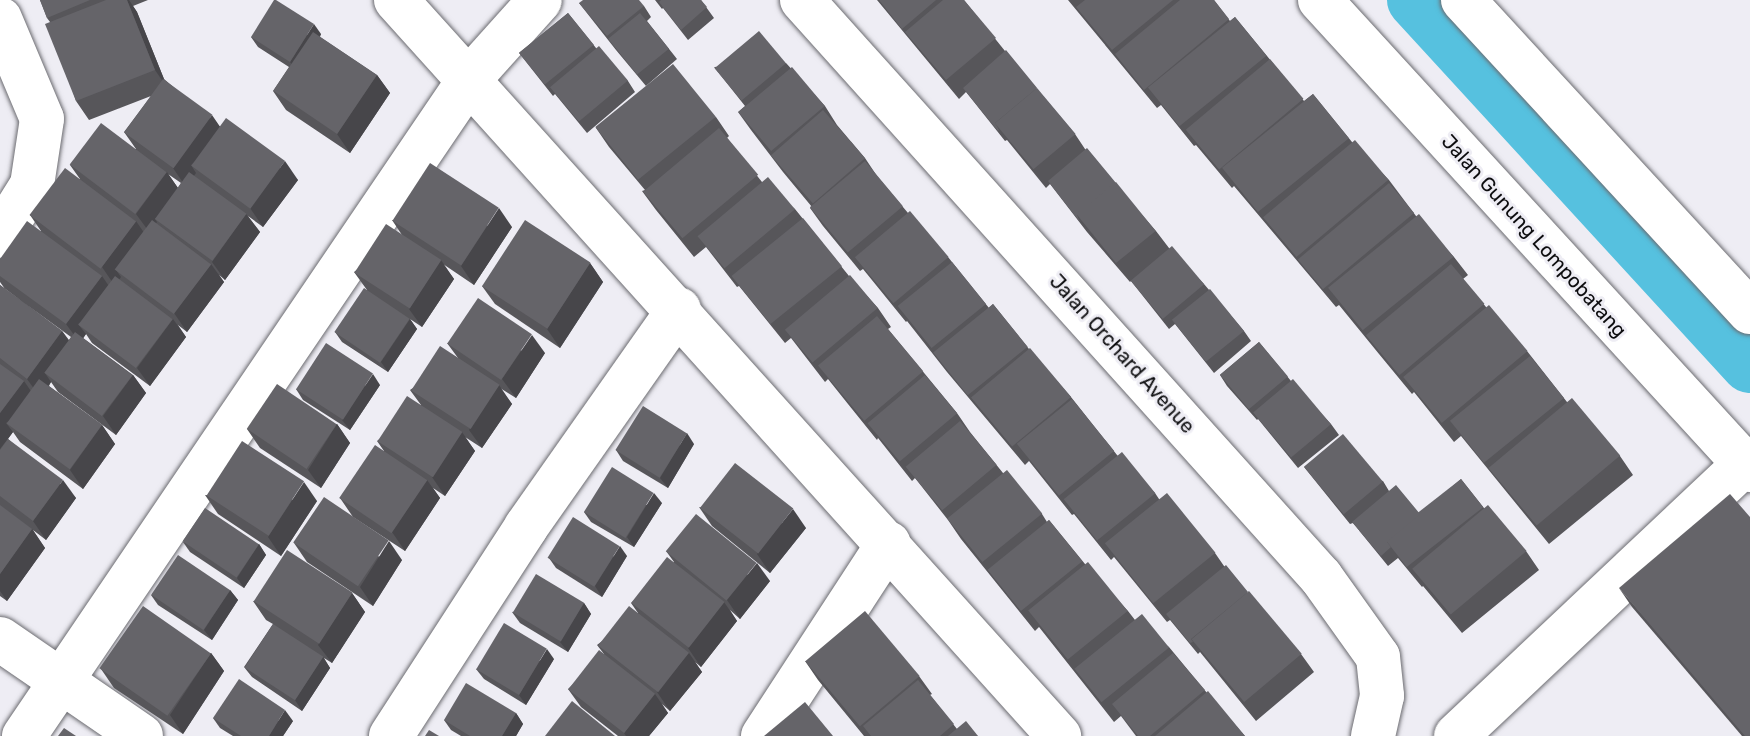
<!DOCTYPE html>
<style>
body{margin:0}
#map{position:relative;width:1750px;height:736px;overflow:hidden;background:#eeedf4;font-family:Rubik,sans-serif}
div>[style]{position:absolute}
[style*='--x']{left:calc(var(--x)*1px);top:calc(var(--y)*1px);width:calc(var(--w)*1px);rotate:calc(var(--a)*1deg)}
.canal>*{height:56px;margin:-28px;padding:0 28px;transform-origin:28px;border-radius:28px;background:#56c1df}
.roads{filter:drop-shadow(0 0 2px #6b6b70) drop-shadow(0 0 2px #6b6b70)}
.minor>*{height:44px;margin:-22px;padding:0 22px;transform-origin:22px;border-radius:22px;background:#fff}
.wall>*{inset:0;background:#57565a}
.shaded-wall>*{inset:0;background:#47464a}
.building>*{inset:0;background:#656469;transform-origin:0 0}
span{translate:-50% -50%;white-space:nowrap;text-align:center;line-height:1.15;-webkit-text-stroke:6px #eeedf4;paint-order:stroke}
.street-label{font-size:20px;color:#0d0d0f}
</style>
<div id="map">
<div class="canal">
<i style="--x:1415;--y:0;--w:495;--a:47.5"></i>
</div>
<div class="roads">
<div class="minor">
<i style="--x:396;--y:0;--w:991;--a:47.99"></i>
<i style="--x:802;--y:0;--w:776;--a:48.03"></i>
<i style="--x:1321;--y:577;--w:98;--a:54.5"></i>
<i style="--x:1378;--y:657;--w:39;--a:84"></i>
<i style="--x:1382;--y:696;--w:41;--a:102.7"></i>
<i style="--x:1320;--y:0;--w:637;--a:47.54"></i>
<i style="--x:1463;--y:0;--w:424;--a:47.4"></i>
<i style="--x:0;--y:19;--w:108;--a:67.2"></i>
<i style="--x:42;--y:119;--w:67;--a:98.6"></i>
<i style="--x:32;--y:185;--w:60;--a:122.1"></i>
<i style="--x:0;--y:639;--w:171;--a:34.5"></i>
<i style="--x:24;--y:736;--w:796;--a:-55.85"></i>
<i style="--x:471;--y:77;--w:103;--a:-48.1"></i>
<i style="--x:391;--y:736;--w:249;--a:-57.1"></i>
<i style="--x:526;--y:527;--w:266;--a:-54.9"></i>
<i style="--x:763;--y:736;--w:230;--a:-56.9"></i>
<i style="--x:1456;--y:736;--w:404;--a:-43.3"></i>
</div>
</div>
<div class="wall">
<i style="clip-path:polygon(evenodd,40px 0,148px 0,133px 6px,137px 12px,164px 79px,219px 126px,298px 180px,263px 227px,248px 216px,260px 232px,225px 280px,219px 275px,224px 282px,187px 332px,178px 325px,186px 337px,150px 386px,92px 343px,86px 334px,83px 338px,133px 375px,146px 393px,116px 435px,58px 392px,51px 382px,49px 386px,102px 425px,115px 444px,83px 489px,20px 442px,13px 432px,8px 439px,76px 498px,46px 540px,33px 530px,45px 548px,7px 601px,0 596px,0 285px,62px 331px,69px 340px,71px 337px,5px 289px,0 282px,0 259px,41px 231px,30px 215px,80px 179px,70px 165px,136px 149px,124px 132px,151px 96px,89px 120px,76px 101px,50px 22px,47px 18px,40px 0,168px 174px,181px 183px,178px 188px,168px 174px)"></i>
<i style="clip-path:polygon(655px 0,701px 0,714px 18px,688px 40px,663px 8px,662px 9px)"></i>
<i style="clip-path:polygon(877px 0,964px 0,1005px 51px,1075px 134px,1085px 149px,1156px 231px,1169px 248px,1204px 284px,1244px 331px,1251px 341px,1214px 373px,1175px 324px,1169px 329px,1131px 281px,1130px 282px,1087px 232px,1050px 184px,1046px 188px,1007px 140px,1005px 141px,966px 92px,959px 99px)"></i>
<i style="clip-path:polygon(1068px 0,1214px 0,1230px 21px,1235px 17px,1304px 101px,1313px 94px,1352px 142px,1389px 180px,1416px 216px,1454px 257px,1468px 275px,1463px 279px,1486px 307px,1527px 351px,1567px 402px,1620px 456px,1633px 475px,1549px 544px,1461px 436px,1454px 442px,1414px 392px,1412px 394px,1379px 354px,1339px 305px,1336px 307px,1234px 186px,1232px 188px,1196px 145px,1194px 146px,1161px 105px,1157px 108px)"></i>
<i style="clip-path:polygon(579px 3px,644px 6px,651px 17px,647px 21px,677px 59px,646px 86px,616px 50px)"></i>
<i style="clip-path:polygon(568px 13px,596px 48px,628px 81px,635px 92px,587px 133px,555px 94px,553px 96px,519px 53px)"></i>
<i style="clip-path:polygon(321px 34px,320px 37px,377px 75px,390px 93px,350px 153px,286px 110px,273px 91px,289px 67px,258px 47px,251px 37px)"></i>
<i style="clip-path:polygon(786px 63px,825px 106px,837px 125px,865px 158px,877px 176px,908px 213px,948px 257px,989px 308px,993px 304px,1029px 349px,1071px 397px,1117px 455px,1155px 493px,1159px 499px,1215px 553px,1224px 566px,1301px 654px,1314px 672px,1256px 721px,1200px 652px,1198px 654px,1170px 620px,1167px 622px,1114px 557px,1111px 560px,1074px 514px,1072px 515px,1029px 461px,1025px 465px,947px 372px,907px 321px,906px 322px,863px 269px,860px 271px,823px 226px,810px 208px,812px 207px,783px 172px,751px 130px,738px 112px,745px 106px,714px 67px)"></i>
<i style="clip-path:polygon(716px 117px,729px 136px,727px 138px,762px 182px,795px 209px,849px 276px,878px 308px,891px 327px,888px 329px,957px 413px,970px 432px,1003px 473px,1042px 514px,1047px 522px,1049px 520px,1085px 564px,1128px 611px,1135px 620px,1169px 647px,1207px 693px,1245px 736px,1136px 736px,1121px 716px,1114px 722px,1039px 627px,1035px 631px,961px 539px,948px 520px,915px 478px,912px 481px,878px 438px,877px 440px,828px 379px,825px 382px,791px 338px,785px 343px,739px 286px,737px 287px,706px 247px,694px 257px,656px 210px,642px 191px,645px 190px,609px 147px,596px 128px)"></i>
<i style="clip-path:polygon(392px 220px,512px 227px,474px 285px,443px 264px,454px 279px,422px 327px,410px 319px,417px 329px,388px 372px,342px 342px,335px 332px,367px 290px,354px 272px,402px 235px)"></i>
<i style="clip-path:polygon(590px 263px,603px 282px,560px 348px,495px 304px,482px 286px)"></i>
<i style="clip-path:polygon(1259px 342px,1291px 381px,1331px 424px,1339px 435px,1298px 468px,1258px 419px,1257px 420px,1227px 386px,1220px 375px)"></i>
<i style="clip-path:polygon(447px 343px,545px 353px,516px 398px,500px 388px,512px 404px,482px 448px,465px 437px,475px 451px,445px 496px,433px 488px,440px 498px,405px 551px,353px 517px,340px 498px,384px 451px,377px 441px,421px 405px,410px 390px,458px 358px)"></i>
<i style="clip-path:polygon(380px 385px,350px 430px,303px 400px,296px 389px)"></i>
<i style="clip-path:polygon(337px 424px,350px 443px,321px 488px,260px 448px,247px 429px)"></i>
<i style="clip-path:polygon(694px 444px,668px 488px,623px 461px,616px 450px)"></i>
<i style="clip-path:polygon(1304px 467px,1383px 481px,1389px 491px,1420px 514px,1461px 479px,1484px 508px,1526px 551px,1539px 570px,1462px 633px,1423px 586px,1422px 587px,1398px 558px,1388px 566px,1353px 523px,1350px 524px)"></i>
<i style="clip-path:polygon(205px 495px,317px 501px,281px 556px,218px 514px)"></i>
<i style="clip-path:polygon(662px 503px,634px 547px,591px 522px,584px 512px)"></i>
<i style="clip-path:polygon(699px 507px,806px 528px,770px 573px,712px 526px)"></i>
<i style="clip-path:polygon(183px 542px,259px 544px,266px 555px,244px 588px,190px 552px)"></i>
<i style="clip-path:polygon(294px 543px,402px 560px,373px 606px,307px 562px)"></i>
<i style="clip-path:polygon(666px 551px,770px 581px,740px 619px,730px 610px,737px 621px,701px 667px,695px 662px,702px 672px,670px 711px,662px 704px,668px 713px,649px 736px,618px 736px,581px 707px,568px 689px,604px 654px,597px 645px,638px 613px,631px 603px,674px 562px)"></i>
<i style="clip-path:polygon(627px 556px,602px 597px,556px 568px,549px 558px)"></i>
<i style="clip-path:polygon(1619px 588px,1750px 736px,1742px 736px,1632px 607px)"></i>
<i style="clip-path:polygon(230px 590px,238px 600px,212px 640px,158px 605px,151px 595px)"></i>
<i style="clip-path:polygon(352px 593px,365px 612px,332px 663px,324px 658px,330px 668px,302px 711px,252px 677px,244px 667px,273px 624px,266px 620px,253px 601px)"></i>
<i style="clip-path:polygon(584px 603px,591px 614px,568px 652px,520px 623px,512px 612px)"></i>
<i style="clip-path:polygon(211px 653px,224px 671px,183px 734px,114px 688px,101px 669px)"></i>
<i style="clip-path:polygon(554px 659px,526px 705px,484px 679px,476px 669px)"></i>
<i style="clip-path:polygon(805px 661px,919px 676px,932px 694px,930px 695px,957px 729px,978px 736px,864px 736px,818px 680px)"></i>
<i style="clip-path:polygon(516px 713px,523px 724px,516px 736px,461px 736px,451px 730px,444px 720px)"></i>
<i style="clip-path:polygon(213px 718px,293px 721px,283px 736px,233px 736px,220px 728px)"></i>
</div>
<div class="shaded-wall">
<i style="clip-path:polygon(127px 0,129px 0,137px 12px,168px 89px,155px 70px)"></i>
<i style="clip-path:polygon(314px 24px,321px 34px,298px 72px,290px 62px)"></i>
<i style="clip-path:polygon(377px 75px,390px 93px,350px 153px,337px 134px)"></i>
<i style="clip-path:polygon(212px 115px,225px 134px,191px 165px,196px 173px,186px 187px,173px 168px)"></i>
<i style="clip-path:polygon(285px 161px,298px 180px,263px 227px,250px 208px)"></i>
<i style="clip-path:polygon(167px 172px,180px 191px,155px 219px,157px 222px,150px 233px,136px 214px)"></i>
<i style="clip-path:polygon(499px 208px,512px 227px,474px 285px,461px 266px)"></i>
<i style="clip-path:polygon(246px 214px,260px 232px,225px 280px,212px 262px)"></i>
<i style="clip-path:polygon(136px 221px,149px 240px,116px 270px,121px 277px,115px 286px,102px 267px)"></i>
<i style="clip-path:polygon(441px 260px,454px 279px,422px 327px,409px 309px)"></i>
<i style="clip-path:polygon(590px 263px,603px 282px,560px 348px,547px 329px)"></i>
<i style="clip-path:polygon(211px 264px,224px 282px,187px 332px,174px 313px)"></i>
<i style="clip-path:polygon(102px 276px,115px 295px,78px 324px,86px 334px,80px 343px,66px 324px)"></i>
<i style="clip-path:polygon(173px 319px,186px 337px,150px 386px,137px 368px)"></i>
<i style="clip-path:polygon(410px 319px,417px 329px,388px 372px,381px 362px)"></i>
<i style="clip-path:polygon(62px 331px,75px 350px,45px 373px,51px 382px,40px 397px,27px 379px)"></i>
<i style="clip-path:polygon(532px 335px,545px 353px,516px 398px,502px 379px)"></i>
<i style="clip-path:polygon(373px 374px,380px 385px,350px 430px,342px 420px)"></i>
<i style="clip-path:polygon(133px 375px,146px 393px,116px 435px,103px 416px)"></i>
<i style="clip-path:polygon(24px 381px,37px 400px,6px 423px,13px 432px,0 449px,0 413px)"></i>
<i style="clip-path:polygon(499px 385px,512px 404px,482px 448px,469px 430px)"></i>
<i style="clip-path:polygon(337px 424px,350px 443px,321px 488px,308px 470px)"></i>
<i style="clip-path:polygon(102px 425px,115px 444px,83px 489px,70px 470px)"></i>
<i style="clip-path:polygon(462px 432px,475px 451px,445px 496px,432px 477px)"></i>
<i style="clip-path:polygon(687px 433px,694px 444px,668px 488px,660px 478px)"></i>
<i style="clip-path:polygon(63px 480px,76px 498px,46px 540px,33px 521px)"></i>
<i style="clip-path:polygon(427px 480px,440px 498px,405px 551px,392px 532px)"></i>
<i style="clip-path:polygon(304px 482px,317px 501px,281px 556px,268px 537px)"></i>
<i style="clip-path:polygon(654px 493px,662px 503px,634px 547px,627px 537px)"></i>
<i style="clip-path:polygon(793px 509px,806px 528px,770px 573px,757px 554px)"></i>
<i style="clip-path:polygon(32px 529px,45px 548px,7px 601px,0 591px,0 574px)"></i>
<i style="clip-path:polygon(389px 541px,402px 560px,373px 606px,360px 587px)"></i>
<i style="clip-path:polygon(259px 544px,266px 555px,244px 588px,237px 578px)"></i>
<i style="clip-path:polygon(620px 546px,627px 556px,602px 597px,595px 586px)"></i>
<i style="clip-path:polygon(757px 563px,770px 581px,740px 619px,727px 600px)"></i>
<i style="clip-path:polygon(230px 590px,238px 600px,212px 640px,204px 630px)"></i>
<i style="clip-path:polygon(352px 593px,365px 612px,332px 663px,318px 645px)"></i>
<i style="clip-path:polygon(724px 602px,737px 621px,701px 667px,688px 648px)"></i>
<i style="clip-path:polygon(584px 603px,591px 614px,568px 652px,560px 642px)"></i>
<i style="clip-path:polygon(547px 649px,554px 659px,526px 705px,519px 695px)"></i>
<i style="clip-path:polygon(211px 653px,224px 671px,183px 734px,170px 715px)"></i>
<i style="clip-path:polygon(689px 653px,702px 672px,670px 711px,657px 692px)"></i>
<i style="clip-path:polygon(323px 657px,330px 668px,302px 711px,295px 700px)"></i>
<i style="clip-path:polygon(655px 694px,668px 713px,649px 736px,626px 736px,624px 733px)"></i>
<i style="clip-path:polygon(285px 710px,293px 721px,283px 736px,269px 736px)"></i>
<i style="clip-path:polygon(516px 713px,523px 724px,516px 736px,502px 736px)"></i>
</div>
<div class="building">
<i style="clip-path:polygon(40px 0,90px 0,47px 18px)"></i>
<i style="clip-path:polygon(106px 0,127px 0,155px 70px,76px 101px,45px 24px)"></i>
<i style="clip-path:polygon(274px 0,276px 0,314px 24px,290px 62px,251px 37px)"></i>
<i style="clip-path:polygon(583px 0,639px 0,644px 6px,607px 36px,579px 3px)"></i>
<i style="clip-path:polygon(661px 0,701px 0,707px 7px,681px 30px,659px 2px)"></i>
<i style="clip-path:polygon(879px 0,936px 0,902px 29px)"></i>
<i style="clip-path:polygon(943px 0,964px 0,996px 38px,946px 80px,905px 32px)"></i>
<i style="clip-path:polygon(1085px 0,1173px 0,1112px 50px,1076px 7px)"></i>
<i style="clip-path:polygon(1180px 0,1214px 0,1229px 19px,1144px 90px,1115px 54px)"></i>
<i style="left:568px;top:13px;width:41px;height:63px;rotate:51deg"></i>
<i style="left:640px;top:13px;width:46px;height:41px;rotate:51deg"></i>
<i style="left:1235px;top:17px;width:50px;height:112px;rotate:51deg"></i>
<i style="left:759px;top:31px;width:42px;height:58px;rotate:50deg"></i>
<i style="left:313px;top:32px;width:77px;height:71px;rotate:34deg"></i>
<i style="left:599px;top:46px;width:45px;height:64px;rotate:50deg"></i>
<i style="clip-path:polygon(1006px 50px,1042px 94px,1037px 88px,995px 123px,999px 130px,998px 131px,963px 88px)"></i>
<i style="left:1270px;top:59px;width:52px;height:110px;rotate:50deg"></i>
<i style="left:673px;top:64px;width:68px;height:100px;rotate:51deg"></i>
<i style="left:792px;top:67px;width:51px;height:70px;rotate:50deg"></i>
<i style="left:163px;top:79px;width:61px;height:66px;rotate:36deg"></i>
<i style="left:1037px;top:88px;width:60px;height:55px;rotate:50deg"></i>
<i style="left:1313px;top:94px;width:57px;height:117px;rotate:51deg"></i>
<i style="left:823px;top:110px;width:64px;height:69px;rotate:49deg"></i>
<i style="left:226px;top:118px;width:73px;height:59px;rotate:36deg"></i>
<i style="left:101px;top:123px;width:82px;height:52px;rotate:37deg"></i>
<i style="left:719px;top:128px;width:61px;height:99px;rotate:50deg"></i>
<i style="left:1355px;top:140px;width:52px;height:120px;rotate:50deg"></i>
<i style="clip-path:polygon(1087px 148px,1116px 183px,1077px 215px,1080px 222px,1048px 181px)"></i>
<i style="left:865px;top:161px;width:59px;height:72px;rotate:50deg"></i>
<i style="left:430px;top:163px;width:82px;height:69px;rotate:33deg"></i>
<i style="left:65px;top:168px;width:89px;height:59px;rotate:37deg"></i>
<i style="left:189px;top:172px;width:71px;height:58px;rotate:36deg"></i>
<i style="left:768px;top:177px;width:42px;height:92px;rotate:50deg"></i>
<i style="left:1116px;top:182px;width:63px;height:51px;rotate:51deg"></i>
<i style="left:1389px;top:183px;width:39px;height:119px;rotate:50deg"></i>
<i style="left:910px;top:211px;width:60px;height:72px;rotate:50deg"></i>
<i style="left:1419px;top:214px;width:55px;height:117px;rotate:51deg"></i>
<i style="left:803px;top:218px;width:62px;height:92px;rotate:51deg"></i>
<i style="left:152px;top:220px;width:74px;height:62px;rotate:37deg"></i>
<i style="left:525px;top:220px;width:78px;height:79px;rotate:33deg"></i>
<i style="clip-path:polygon(27px 221px,102px 276px,66px 324px,0 276px,0 259px)"></i>
<i style="left:386px;top:224px;width:66px;height:58px;rotate:33deg"></i>
<i style="left:1172px;top:246px;width:50px;height:54px;rotate:50deg"></i>
<i style="left:952px;top:262px;width:54px;height:70px;rotate:51deg"></i>
<i style="left:1451px;top:264px;width:52px;height:111px;rotate:50deg"></i>
<i style="left:850px;top:275px;width:43px;height:85px;rotate:50deg"></i>
<i style="left:115px;top:276px;width:72px;height:61px;rotate:37deg"></i>
<i style="clip-path:polygon(0 285px,62px 331px,27px 379px,0 358px)"></i>
<i style="left:364px;top:288px;width:55px;height:53px;rotate:34deg"></i>
<i style="left:1210px;top:289px;width:54px;height:49px;rotate:51deg"></i>
<i style="left:478px;top:298px;width:65px;height:55px;rotate:34deg"></i>
<i style="left:993px;top:304px;width:55px;height:77px;rotate:51deg"></i>
<i style="left:1489px;top:305px;width:60px;height:112px;rotate:50deg"></i>
<i style="left:877px;top:316px;width:72px;height:77px;rotate:50deg"></i>
<i style="left:75px;top:332px;width:72px;height:51px;rotate:37deg"></i>
<i style="left:1259px;top:342px;width:45px;height:51px;rotate:50deg"></i>
<i style="left:326px;top:343px;width:56px;height:55px;rotate:33deg"></i>
<i style="left:440px;top:346px;width:71px;height:53px;rotate:33deg"></i>
<i style="left:1030px;top:348px;width:64px;height:77px;rotate:50deg"></i>
<i style="left:1530px;top:356px;width:54px;height:103px;rotate:51deg"></i>
<i style="clip-path:polygon(0 364px,24px 381px,0 413px)"></i>
<i style="left:925px;top:375px;width:50px;height:75px;rotate:50deg"></i>
<i style="left:39px;top:379px;width:78px;height:55px;rotate:36deg"></i>
<i style="left:1293px;top:379px;width:59px;height:52px;rotate:50deg"></i>
<i style="left:277px;top:384px;width:72px;height:54px;rotate:34deg"></i>
<i style="left:407px;top:396px;width:66px;height:54px;rotate:33deg"></i>
<i style="left:1572px;top:398px;width:75px;height:109px;rotate:50deg"></i>
<i style="left:1072px;top:399px;width:67px;height:71px;rotate:51deg"></i>
<i style="left:643px;top:406px;width:52px;height:52px;rotate:32deg"></i>
<i style="left:960px;top:421px;width:57px;height:71px;rotate:50deg"></i>
<i style="left:1343px;top:434px;width:62px;height:51px;rotate:50deg"></i>
<i style="clip-path:polygon(8px 439px,63px 480px,33px 521px,0 496px,0 450px)"></i>
<i style="left:242px;top:441px;width:74px;height:65px;rotate:33deg"></i>
<i style="left:375px;top:445px;width:63px;height:64px;rotate:34deg"></i>
<i style="left:1122px;top:452px;width:53px;height:75px;rotate:51deg"></i>
<i style="left:735px;top:463px;width:74px;height:57px;rotate:38deg"></i>
<i style="left:612px;top:467px;width:49px;height:53px;rotate:32deg"></i>
<i style="left:1007px;top:470px;width:56px;height:77px;rotate:51deg"></i>
<i style="left:1461px;top:479px;width:36px;height:97px;rotate:52deg"></i>
<i style="clip-path:polygon(1396px 485px,1420px 514px,1387px 542px,1391px 547px,1381px 556px,1352px 522px)"></i>
<i style="left:1167px;top:493px;width:77px;height:80px;rotate:51deg"></i>
<i style="clip-path:polygon(1730px 494px,1750px 517px,1750px 736px,1745px 736px,1619px 588px)"></i>
<i style="left:324px;top:497px;width:78px;height:55px;rotate:34deg"></i>
<i style="clip-path:polygon(0 505px,32px 529px,0 574px)"></i>
<i style="left:1488px;top:505px;width:60px;height:99px;rotate:50deg"></i>
<i style="left:205px;top:508px;width:65px;height:40px;rotate:34deg"></i>
<i style="left:696px;top:514px;width:78px;height:48px;rotate:39deg"></i>
<i style="left:573px;top:517px;width:55px;height:48px;rotate:32deg"></i>
<i style="left:1049px;top:520px;width:53px;height:79px;rotate:51deg"></i>
<i style="left:287px;top:550px;width:78px;height:61px;rotate:33deg"></i>
<i style="left:178px;top:555px;width:63px;height:48px;rotate:34deg"></i>
<i style="left:667px;top:557px;width:73px;height:58px;rotate:38deg"></i>
<i style="left:1088px;top:562px;width:63px;height:77px;rotate:51deg"></i>
<i style="clip-path:polygon(1226px 565px,1248px 592px,1191px 639px,1193px 642px,1190px 643px,1166px 614px)"></i>
<i style="left:536px;top:574px;width:56px;height:45px;rotate:31deg"></i>
<i style="left:1249px;top:591px;width:82px;height:75px;rotate:50deg"></i>
<i style="left:143px;top:606px;width:83px;height:76px;rotate:35deg"></i>
<i style="left:629px;top:606px;width:76px;height:50px;rotate:38deg"></i>
<i style="left:865px;top:611px;width:85px;height:78px;rotate:50deg"></i>
<i style="left:1142px;top:614px;width:43px;height:87px;rotate:51deg"></i>
<i style="left:504px;top:623px;width:50px;height:54px;rotate:31deg"></i>
<i style="left:273px;top:624px;width:60px;height:52px;rotate:33deg"></i>
<i style="left:599px;top:650px;width:71px;height:50px;rotate:38deg"></i>
<i style="clip-path:polygon(1173px 653px,1205px 690px,1150px 736px,1138px 736px,1112px 704px)"></i>
<i style="clip-path:polygon(239px 679px,285px 710px,269px 736px,241px 736px,213px 718px)"></i>
<i style="clip-path:polygon(918px 680px,954px 724px,940px 736px,871px 736px,863px 726px)"></i>
<i style="clip-path:polygon(466px 683px,516px 713px,502px 736px,470px 736px,444px 720px)"></i>
<i style="clip-path:polygon(1208px 691px,1245px 736px,1155px 736px)"></i>
<i style="clip-path:polygon(572px 701px,615px 736px,545px 736px)"></i>
<i style="clip-path:polygon(805px 702px,833px 736px,764px 736px)"></i>
<i style="clip-path:polygon(966px 721px,978px 736px,948px 736px)"></i>
<i style="clip-path:polygon(64px 728px,76px 736px,58px 736px)"></i>
<i style="clip-path:polygon(429px 730px,439px 736px,425px 736px)"></i>
</div>
<div class="street-label">
<span style="left:1534px;top:236px;rotate:48deg">Jalan Gunung Lompobatang</span>
<span style="left:1122px;top:354px;rotate:48deg">Jalan Orchard Avenue</span>
</div>
</div>
